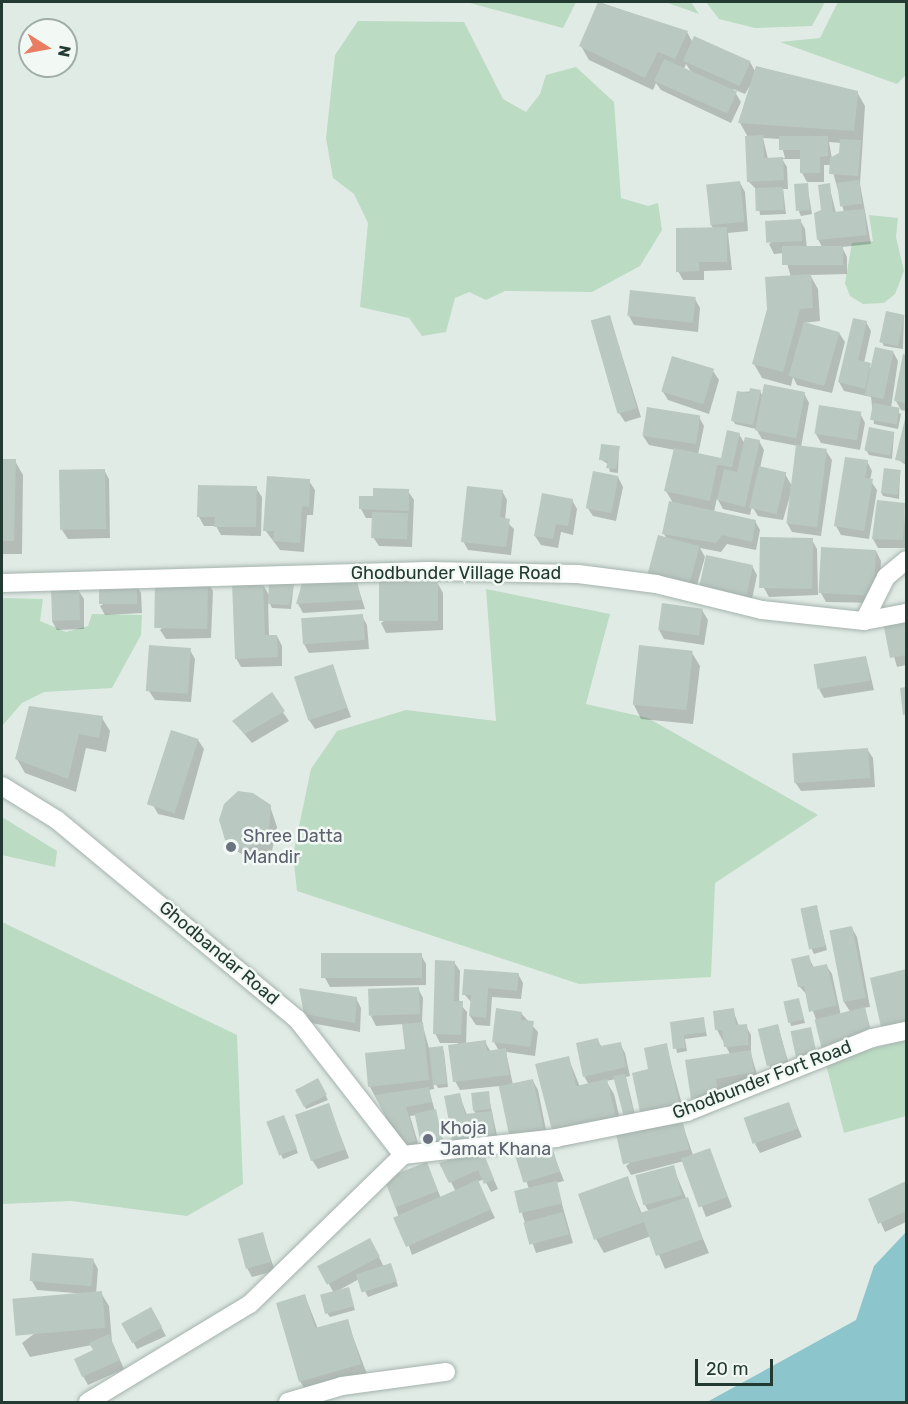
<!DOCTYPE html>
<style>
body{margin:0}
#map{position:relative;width:908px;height:1404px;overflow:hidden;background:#e1ebe6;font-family:Rubik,sans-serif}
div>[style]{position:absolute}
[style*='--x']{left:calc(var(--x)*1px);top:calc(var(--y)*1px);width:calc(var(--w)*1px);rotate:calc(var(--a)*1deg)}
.green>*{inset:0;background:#bbdbc3}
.water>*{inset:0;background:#8dc5cd}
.shadow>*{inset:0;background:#0003;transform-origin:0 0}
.building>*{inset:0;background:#bac8c2;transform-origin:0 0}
.roads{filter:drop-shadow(0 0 2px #a4b2ad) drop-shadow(0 0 2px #a4b2ad)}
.minor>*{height:18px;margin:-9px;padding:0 9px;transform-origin:9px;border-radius:9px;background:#fff}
.dots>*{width:16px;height:16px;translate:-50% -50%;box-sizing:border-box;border:3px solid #f2f8f4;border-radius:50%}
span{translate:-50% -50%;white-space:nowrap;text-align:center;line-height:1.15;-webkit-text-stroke:5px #f2f8f4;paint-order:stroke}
.street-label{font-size:18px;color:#233a33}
.worship-label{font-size:18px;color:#5b616d}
.left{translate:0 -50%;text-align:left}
.frame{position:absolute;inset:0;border:3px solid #233a33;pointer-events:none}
.north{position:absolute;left:18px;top:18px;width:60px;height:60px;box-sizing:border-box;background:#f2f8f4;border:2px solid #9faca7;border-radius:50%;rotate:101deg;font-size:16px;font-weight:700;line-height:24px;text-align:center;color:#233a33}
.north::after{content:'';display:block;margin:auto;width:21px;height:27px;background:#e97d61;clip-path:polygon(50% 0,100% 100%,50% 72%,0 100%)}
.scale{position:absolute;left:695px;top:1359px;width:78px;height:27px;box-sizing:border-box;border:3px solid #233a33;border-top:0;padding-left:8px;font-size:18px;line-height:21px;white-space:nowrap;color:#233a33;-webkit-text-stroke:4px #f2f8f4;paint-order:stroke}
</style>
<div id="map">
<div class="green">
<i style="clip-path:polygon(466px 2px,576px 2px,563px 28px)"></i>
<i style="clip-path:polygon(665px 2px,691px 2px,699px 14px)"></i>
<i style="clip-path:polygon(706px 2px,825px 2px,812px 26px,755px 28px,719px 19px)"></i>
<i style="clip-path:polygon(838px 2px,906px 2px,906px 75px,897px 84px,780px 42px,820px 38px)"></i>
<i style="clip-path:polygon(358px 21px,464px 22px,503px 99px,526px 112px,540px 94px,546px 75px,576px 67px,614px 102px,621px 198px,648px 206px,658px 203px,662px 230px,640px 266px,592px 292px,505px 291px,486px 300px,469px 292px,455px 298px,446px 332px,422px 336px,409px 318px,360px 307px,368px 223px,354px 194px,333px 178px,326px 138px,335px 55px)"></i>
<i style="clip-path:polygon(869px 215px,898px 218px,896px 237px,904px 271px,895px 294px,884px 303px,863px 304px,850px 296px,845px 283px,852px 243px,873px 241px)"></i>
<i style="clip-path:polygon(486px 589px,610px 614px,586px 704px,648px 718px,818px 815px,715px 883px,711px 977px,579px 984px,297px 891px,293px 855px,311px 769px,337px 731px,406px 710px,496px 721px)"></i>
<i style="clip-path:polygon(2px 598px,43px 599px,40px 621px,66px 632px,88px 626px,92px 614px,142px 615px,141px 635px,112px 688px,44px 692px,22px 703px,2px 726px)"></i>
<i style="clip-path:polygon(2px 817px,57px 851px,55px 867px,2px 855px)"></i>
<i style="clip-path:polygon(2px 922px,237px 1035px,243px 1184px,187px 1216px,71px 1201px,2px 1204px)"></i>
<i style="clip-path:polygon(906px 1040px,906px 1116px,844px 1133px,825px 1061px)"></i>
</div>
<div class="water">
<i style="clip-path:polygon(906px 1232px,906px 1402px,707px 1402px,856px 1320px,874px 1266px)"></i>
</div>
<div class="shadow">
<i style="clip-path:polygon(evenodd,599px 2px,687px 32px,693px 43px,750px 62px,756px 73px,857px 92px,865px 106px,860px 184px,871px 244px,842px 247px,847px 257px,847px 274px,810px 275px,818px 289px,820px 321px,803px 323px,839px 333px,845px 342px,832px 393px,797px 385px,793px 377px,791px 386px,762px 378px,754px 364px,791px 277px,784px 253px,774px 254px,769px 244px,800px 220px,805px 229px,807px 250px,823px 249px,818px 239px,829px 185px,836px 213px,844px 212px,831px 165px,824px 165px,824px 182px,807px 182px,802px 173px,802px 159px,782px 159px,787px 167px,788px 189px,783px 189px,786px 214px,760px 215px,757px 190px,749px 182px,748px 137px,740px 123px,754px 79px,745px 94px,733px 89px,741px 102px,731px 123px,661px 90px,656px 83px,653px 90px,589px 60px,581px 46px,599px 2px,686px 64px,692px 73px,684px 69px,686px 64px,599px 2px,763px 138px,780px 139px,785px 158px,768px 159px,763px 138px,599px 2px,829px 142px,841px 143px,840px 154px,832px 159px,829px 142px)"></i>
<i style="clip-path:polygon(740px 183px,745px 192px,748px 231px,728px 233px,732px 270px,704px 271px,704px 280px,683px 280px,678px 271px,713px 228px,711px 225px)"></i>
<i style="clip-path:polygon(807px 184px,812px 214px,801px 216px,799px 212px)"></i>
<i style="clip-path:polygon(695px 299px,700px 308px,698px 332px,634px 325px,629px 316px)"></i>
<i style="clip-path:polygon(904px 316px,903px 349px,884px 346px,882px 342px)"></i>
<i style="clip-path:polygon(610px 317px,641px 417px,625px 422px,619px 413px)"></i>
<i style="clip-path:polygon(866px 322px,871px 331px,864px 363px,873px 369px,893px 352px,898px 361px,891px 408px,901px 414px,898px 429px,874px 424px,871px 397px,844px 391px,839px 382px)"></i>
<i style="clip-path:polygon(904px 356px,906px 356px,906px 411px,901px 410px,896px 401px)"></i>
<i style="clip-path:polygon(713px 371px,719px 380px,709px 414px,668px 400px,662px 390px)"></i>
<i style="clip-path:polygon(760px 391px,763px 397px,804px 393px,809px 403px,801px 447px,826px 451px,832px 460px,821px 536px,792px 532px,787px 523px,792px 489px,783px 520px,758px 516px,752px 506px,750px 515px,723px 509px,717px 498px,714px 512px,755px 521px,760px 530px,756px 550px,727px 544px,721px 552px,700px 548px,705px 557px,695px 592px,654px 581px,649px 572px,667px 539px,664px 534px,673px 503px,666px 491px,675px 450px,649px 445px,643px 436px,699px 417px,704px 426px,698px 455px,722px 460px,739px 434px,745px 444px,759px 441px,764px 450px,760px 468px,785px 474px,792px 486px,798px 446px,762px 439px,756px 429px,735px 424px,733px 420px,739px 392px)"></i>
<i style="clip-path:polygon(860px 413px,865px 423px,860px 450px,821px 443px,816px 434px)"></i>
<i style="clip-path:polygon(906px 418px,906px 465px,897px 459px)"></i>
<i style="clip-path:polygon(894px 434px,892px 459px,869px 455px,866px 450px)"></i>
<i style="clip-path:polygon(619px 448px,618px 473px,610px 472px,608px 464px,600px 459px)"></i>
<i style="clip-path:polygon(2px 460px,15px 461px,23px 475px,22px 554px,2px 554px)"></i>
<i style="clip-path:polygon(867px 461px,872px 471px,870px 480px,877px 490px,869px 539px,841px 535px,836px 526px)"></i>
<i style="clip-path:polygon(104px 470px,109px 479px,110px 538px,68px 539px,62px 530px)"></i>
<i style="clip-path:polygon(900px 472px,899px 499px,883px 496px,881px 492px)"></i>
<i style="clip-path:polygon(618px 477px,623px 487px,616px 521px,593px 516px,587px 507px)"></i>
<i style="clip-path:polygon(309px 481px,315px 490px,313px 515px,307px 515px,304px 552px,280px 550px,265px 530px)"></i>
<i style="clip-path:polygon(256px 488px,262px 497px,261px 536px,221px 535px,216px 526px,204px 526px,199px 517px)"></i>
<i style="clip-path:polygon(408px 491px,414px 500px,412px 547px,379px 546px,373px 537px,374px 518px,366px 518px,361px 509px,374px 497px)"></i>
<i style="clip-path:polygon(502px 491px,507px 500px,505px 520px,514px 529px,511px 555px,468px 550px,463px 541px)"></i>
<i style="clip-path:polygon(572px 500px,577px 509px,573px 535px,561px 532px,558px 548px,541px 545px,535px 536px)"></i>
<i style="clip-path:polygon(904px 505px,906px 548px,878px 548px,873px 539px)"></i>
<i style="clip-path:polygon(812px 540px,817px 549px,818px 595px,769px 597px,764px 588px)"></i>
<i style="clip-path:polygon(876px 551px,881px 561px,879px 603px,826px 602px,821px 593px)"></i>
<i style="clip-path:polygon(752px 566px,757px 575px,751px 604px,706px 595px)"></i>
<i style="clip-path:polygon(356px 581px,365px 609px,303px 613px,298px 604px,303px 585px)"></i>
<i style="clip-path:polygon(207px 582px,213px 591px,211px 638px,166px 639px,160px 630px)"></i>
<i style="clip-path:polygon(294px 582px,291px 609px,272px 608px,268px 600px,269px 637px,277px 636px,282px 646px,282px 666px,241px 667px,236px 658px,262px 583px,270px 597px)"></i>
<i style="clip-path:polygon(136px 584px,141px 593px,142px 613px,105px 615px,100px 606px)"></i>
<i style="clip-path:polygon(438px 584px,443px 593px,443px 630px,386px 633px,381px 623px)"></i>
<i style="clip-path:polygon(78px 590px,84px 599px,84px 629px,57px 630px,52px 621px)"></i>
<i style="clip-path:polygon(702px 610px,708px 620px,704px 645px,664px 639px,659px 630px)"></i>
<i style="clip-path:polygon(362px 616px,367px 625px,369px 649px,309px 653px,304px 644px,302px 620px)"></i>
<i style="clip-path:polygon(906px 620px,906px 665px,897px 667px,885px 624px)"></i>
<i style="clip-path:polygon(190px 650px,195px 659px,191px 702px,155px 700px,149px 691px)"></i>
<i style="clip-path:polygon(692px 653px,700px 666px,693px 724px,641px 719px,634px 705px)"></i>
<i style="clip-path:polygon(866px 657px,874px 690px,824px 698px,819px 689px)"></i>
<i style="clip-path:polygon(332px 666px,351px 717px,315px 729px,309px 720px)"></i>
<i style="clip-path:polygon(271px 695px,289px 721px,252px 743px,234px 722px)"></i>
<i style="clip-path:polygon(102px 718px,110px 731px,106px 752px,86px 748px,76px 792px,25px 773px,17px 759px)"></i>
<i style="clip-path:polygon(198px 740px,204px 749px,184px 820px,158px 814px,153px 805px)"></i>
<i style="clip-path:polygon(867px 749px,873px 758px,875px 787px,801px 791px,795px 782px)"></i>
<i style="clip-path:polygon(270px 806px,277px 827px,272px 851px,250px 858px,232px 849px,227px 839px)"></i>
<i style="clip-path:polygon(816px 907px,827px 950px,814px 954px,812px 950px)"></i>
<i style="clip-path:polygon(852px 928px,857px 937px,870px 1007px,863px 1008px,876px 1044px,817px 1022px,807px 995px,799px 986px,808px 956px,814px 968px,826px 965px,832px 974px,841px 1016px,851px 1013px,844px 1002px,831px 932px)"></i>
<i style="clip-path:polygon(421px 955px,426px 964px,426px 985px,330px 987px,325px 978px)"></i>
<i style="clip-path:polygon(454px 962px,460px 971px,459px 1003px,467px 1012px,466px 1044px,485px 1042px,491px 1052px,499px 1051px,494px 1042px,521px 1013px,538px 1032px,535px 1056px,506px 1052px,513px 1085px,533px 1081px,538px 1090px,548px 1140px,510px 1135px,500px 1086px,460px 1090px,455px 1081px,458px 1043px,440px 1043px,435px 1033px)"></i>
<i style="clip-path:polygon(906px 971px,906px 1032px,872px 979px)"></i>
<i style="clip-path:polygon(518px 974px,523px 983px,521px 999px,492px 997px,490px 1026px,476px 1025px,470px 1016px,472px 1003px,464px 994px)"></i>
<i style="clip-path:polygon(418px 988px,423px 998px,422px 1023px,429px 1048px,442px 1048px,444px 1052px,448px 1087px,438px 1088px,433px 1079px,434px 1089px,429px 1090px,445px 1147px,417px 1115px,410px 1116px,420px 1150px,406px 1154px,370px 1087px,407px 1050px,404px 1024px,376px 1026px,371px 1016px)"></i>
<i style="clip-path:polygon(356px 998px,361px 1008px,360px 1032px,311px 1023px,306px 1014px)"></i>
<i style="clip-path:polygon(785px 1003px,800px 1004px,805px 1023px,791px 1026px)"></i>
<i style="clip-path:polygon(733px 1010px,739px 1026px,746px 1026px,751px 1035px,751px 1054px,759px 1081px,720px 1088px,722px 1101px,698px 1108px,687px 1061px,730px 1054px,717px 1030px)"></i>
<i style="clip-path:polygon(703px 1019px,707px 1036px,685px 1039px,687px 1051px,677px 1053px,672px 1023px)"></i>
<i style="left:778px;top:1026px;width:46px;height:19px;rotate:74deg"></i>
<i style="clip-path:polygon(597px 1040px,602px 1047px,620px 1044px,625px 1053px,630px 1076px,626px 1077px,636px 1119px,616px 1079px,606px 1081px,614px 1094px,623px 1132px,562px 1147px,554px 1133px,568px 1057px,580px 1087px,589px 1085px,584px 1076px)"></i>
<i style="clip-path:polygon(666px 1045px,684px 1112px,647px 1120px,642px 1111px,650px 1070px)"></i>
<i style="clip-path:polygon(320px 1084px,328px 1100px,306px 1109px,296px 1089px)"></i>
<i style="clip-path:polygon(488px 1093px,499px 1145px,460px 1150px,459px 1094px,467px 1115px,476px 1114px,474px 1111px)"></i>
<i style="clip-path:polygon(328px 1104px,349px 1158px,318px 1169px,312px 1160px)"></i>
<i style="clip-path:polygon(788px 1104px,802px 1137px,760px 1153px,755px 1144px)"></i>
<i style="clip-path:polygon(681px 1120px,693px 1155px,709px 1149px,732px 1207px,706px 1217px,684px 1161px,631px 1175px,626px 1166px)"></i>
<i style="clip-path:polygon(286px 1121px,298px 1153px,283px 1159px,268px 1123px)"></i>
<i style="clip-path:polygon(550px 1145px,564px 1181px,556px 1183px,573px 1243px,536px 1253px,522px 1214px,529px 1189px,517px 1155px)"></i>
<i style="clip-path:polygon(481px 1151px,498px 1189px,491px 1192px,484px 1179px,477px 1182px,495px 1218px,412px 1255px,386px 1180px,426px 1164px,441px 1198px,456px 1192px,451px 1182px)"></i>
<i style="clip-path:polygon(673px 1167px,709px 1253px,665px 1269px,651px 1236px,604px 1253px,596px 1239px,627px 1178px,642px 1214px,649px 1212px,645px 1205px)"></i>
<i style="clip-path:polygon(906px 1183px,906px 1222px,885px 1232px,870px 1199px)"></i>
<i style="clip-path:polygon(262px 1233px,275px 1271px,252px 1277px,247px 1268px)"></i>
<i style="clip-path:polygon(375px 1249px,384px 1267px,392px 1269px,398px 1286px,368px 1297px,359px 1279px,334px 1293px,319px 1267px)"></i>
<i style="clip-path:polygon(93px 1260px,98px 1269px,96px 1294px,101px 1293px,109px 1306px,112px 1342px,124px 1369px,88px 1385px,83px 1376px,95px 1351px,92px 1345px,30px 1357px,22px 1343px,87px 1294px,37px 1290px,32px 1281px)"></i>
<i style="clip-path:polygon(348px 1289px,355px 1310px,330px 1317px,327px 1313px)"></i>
<i style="clip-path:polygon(305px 1296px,318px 1329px,347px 1321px,368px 1377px,308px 1395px,300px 1381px)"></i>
<i style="clip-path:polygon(151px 1308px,166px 1336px,137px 1349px,132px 1340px)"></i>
</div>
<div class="building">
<i style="clip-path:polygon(598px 2px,688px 31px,675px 59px,658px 52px,645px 78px,579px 46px)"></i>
<i style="left:694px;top:36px;width:62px;height:27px;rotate:24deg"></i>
<i style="left:664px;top:59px;width:80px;height:24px;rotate:24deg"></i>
<i style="clip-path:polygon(756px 66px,858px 91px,854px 131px,738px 123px)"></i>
<i style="clip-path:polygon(763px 135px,764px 158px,783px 157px,784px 180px,747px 182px,745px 136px)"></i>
<i style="clip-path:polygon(779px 136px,828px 136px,828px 156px,820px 157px,820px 173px,800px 173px,800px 150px,779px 150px)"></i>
<i style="clip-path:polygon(840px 139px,861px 140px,858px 176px,829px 174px,830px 158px,839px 153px)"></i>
<i style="left:859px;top:180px;width:24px;height:22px;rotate:83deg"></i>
<i style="left:740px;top:181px;width:41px;height:34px;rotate:84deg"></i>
<i style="left:808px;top:183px;width:27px;height:14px;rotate:86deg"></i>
<i style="clip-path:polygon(830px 183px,833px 212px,864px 209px,867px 235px,817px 240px,814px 213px,821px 210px,818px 185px)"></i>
<i style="left:783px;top:187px;width:23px;height:28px;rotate:88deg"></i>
<i style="left:801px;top:219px;width:22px;height:36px;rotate:87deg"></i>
<i style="clip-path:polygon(727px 227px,727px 262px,699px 262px,699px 271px,676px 272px,676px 228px)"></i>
<i style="left:843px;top:246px;width:19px;height:61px;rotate:90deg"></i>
<i style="clip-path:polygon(811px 274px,813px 308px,800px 309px,783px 372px,752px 364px,767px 309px,765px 277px)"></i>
<i style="left:630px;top:290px;width:66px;height:26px;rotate:6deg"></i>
<i style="left:886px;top:311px;width:19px;height:32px;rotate:12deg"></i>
<i style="left:610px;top:315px;width:97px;height:20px;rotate:74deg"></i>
<i style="clip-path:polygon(853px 318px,867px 321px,858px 360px,871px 363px,865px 389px,838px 382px)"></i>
<i style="left:804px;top:322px;width:37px;height:56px;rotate:16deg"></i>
<i style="left:875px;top:347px;width:19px;height:49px;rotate:12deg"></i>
<i style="clip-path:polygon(903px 354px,906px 355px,906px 403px,894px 401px)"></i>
<i style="left:672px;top:356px;width:44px;height:37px;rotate:17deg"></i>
<i style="left:764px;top:384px;width:42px;height:47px;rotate:11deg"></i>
<i style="clip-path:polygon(750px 388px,761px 390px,753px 425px,731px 421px,737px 391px,749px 393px)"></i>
<i style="left:873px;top:403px;width:27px;height:17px;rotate:10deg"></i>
<i style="left:819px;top:405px;width:43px;height:29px;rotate:9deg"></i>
<i style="left:647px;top:407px;width:54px;height:29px;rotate:9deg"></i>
<i style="clip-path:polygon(906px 415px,906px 462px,895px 460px)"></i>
<i style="left:869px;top:427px;width:26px;height:24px;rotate:11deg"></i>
<i style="clip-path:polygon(727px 430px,740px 433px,732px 467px,717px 465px,710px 501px,664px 491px,674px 448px,721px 458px)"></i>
<i style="clip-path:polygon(745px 437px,760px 440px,745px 507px,717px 500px,724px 469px,737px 472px)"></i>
<i style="clip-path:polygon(601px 444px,620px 446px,616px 469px,606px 468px,608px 461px,599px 460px)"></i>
<i style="left:796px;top:445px;width:31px;height:79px;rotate:7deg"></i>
<i style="clip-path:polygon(845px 457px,868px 460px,865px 478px,873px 479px,864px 531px,834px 526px)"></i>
<i style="clip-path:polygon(2px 459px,16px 459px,14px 541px,2px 541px)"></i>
<i style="left:759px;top:466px;width:28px;height:43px;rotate:13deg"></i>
<i style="left:884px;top:468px;width:17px;height:25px;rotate:7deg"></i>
<i style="left:105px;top:469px;width:60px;height:46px;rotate:89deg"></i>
<i style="left:593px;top:471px;width:26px;height:38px;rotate:11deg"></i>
<i style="clip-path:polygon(267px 476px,310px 479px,309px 507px,302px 506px,300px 543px,273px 541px,274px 531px,263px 531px)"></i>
<i style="clip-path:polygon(198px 485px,257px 486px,256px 527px,214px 527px,215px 517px,197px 517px)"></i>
<i style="clip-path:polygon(467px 486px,503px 490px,500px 517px,510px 519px,506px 547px,461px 542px)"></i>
<i style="clip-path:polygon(373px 488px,409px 489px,409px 511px,359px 509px,359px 496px,373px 496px)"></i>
<i style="clip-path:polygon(542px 493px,573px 499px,568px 526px,556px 524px,553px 539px,534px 536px)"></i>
<i style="clip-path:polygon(877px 500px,905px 503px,903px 540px,872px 539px)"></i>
<i style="clip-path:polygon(669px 501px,756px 520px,752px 542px,722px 535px,716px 543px,662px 534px)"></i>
<i style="left:372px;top:512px;width:36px;height:26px;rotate:2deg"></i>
<i style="left:658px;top:535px;width:43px;height:39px;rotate:15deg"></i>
<i style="left:760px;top:537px;width:53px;height:51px;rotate:1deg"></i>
<i style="left:821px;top:547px;width:55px;height:46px;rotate:3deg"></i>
<i style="left:706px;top:555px;width:48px;height:32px;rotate:12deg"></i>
<i style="clip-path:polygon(357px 580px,361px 600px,296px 604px,302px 583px)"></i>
<i style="left:208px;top:581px;width:48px;height:53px;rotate:91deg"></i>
<i style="clip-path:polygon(295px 581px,289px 605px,268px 604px,269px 582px)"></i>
<i style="clip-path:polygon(263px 582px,265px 635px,277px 635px,278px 657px,235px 659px,232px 583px)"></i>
<i style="left:438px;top:582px;width:39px;height:59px;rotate:90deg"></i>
<i style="left:137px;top:583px;width:21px;height:38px;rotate:90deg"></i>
<i style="left:79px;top:588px;width:32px;height:28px;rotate:88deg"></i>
<i style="left:662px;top:603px;width:41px;height:27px;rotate:8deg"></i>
<i style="left:363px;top:614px;width:26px;height:62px;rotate:86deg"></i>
<i style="clip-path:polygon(906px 618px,906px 655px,890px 658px,883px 622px)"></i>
<i style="left:149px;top:645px;width:42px;height:46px;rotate:4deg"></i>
<i style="left:639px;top:645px;width:54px;height:60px;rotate:6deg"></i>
<i style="left:866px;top:656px;width:25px;height:53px;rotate:81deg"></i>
<i style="left:333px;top:664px;width:46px;height:41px;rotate:72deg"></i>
<i style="clip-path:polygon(906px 687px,906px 714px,903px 715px,900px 688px)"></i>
<i style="clip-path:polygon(272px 692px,285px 711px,245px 734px,232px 721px)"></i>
<i style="clip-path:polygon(29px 706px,103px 716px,99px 738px,79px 734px,68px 779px,15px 759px)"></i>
<i style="left:171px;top:730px;width:29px;height:78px;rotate:18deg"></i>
<i style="left:868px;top:748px;width:30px;height:76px;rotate:86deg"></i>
<i style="clip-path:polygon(238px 791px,253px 793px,271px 805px,268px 842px,244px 849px,225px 840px,219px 820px,224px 804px)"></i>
<i style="left:817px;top:905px;width:42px;height:17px;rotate:78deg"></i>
<i style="left:852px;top:926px;width:73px;height:23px;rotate:79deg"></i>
<i style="left:321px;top:953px;width:101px;height:25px"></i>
<i style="clip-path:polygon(809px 955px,812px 967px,827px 964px,837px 1005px,809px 1012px,804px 986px,798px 987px,791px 959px)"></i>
<i style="clip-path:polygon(435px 960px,455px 961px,454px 1001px,463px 1001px,461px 1035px,433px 1034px)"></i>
<i style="clip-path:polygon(464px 969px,519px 973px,517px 991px,488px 988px,486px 1018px,469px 1016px,471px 995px,462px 995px)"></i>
<i style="clip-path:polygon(906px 969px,906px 1022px,881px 1027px,870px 978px)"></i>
<i style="left:419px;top:987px;width:27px;height:51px;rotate:88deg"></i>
<i style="clip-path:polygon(299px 988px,357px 997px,355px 1023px,304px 1014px)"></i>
<i style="left:799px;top:998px;width:22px;height:16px;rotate:77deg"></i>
<i style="left:865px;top:1007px;width:29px;height:52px;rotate:76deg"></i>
<i style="clip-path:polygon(496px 1008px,522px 1012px,521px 1020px,534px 1021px,530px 1047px,492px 1042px)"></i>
<i style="clip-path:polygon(734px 1008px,736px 1025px,747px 1024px,749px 1045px,724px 1047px,722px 1030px,715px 1030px,713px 1011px)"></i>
<i style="clip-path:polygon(704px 1017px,706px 1032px,684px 1035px,685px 1048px,673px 1049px,670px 1022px)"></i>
<i style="clip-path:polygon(423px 1022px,429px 1080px,368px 1087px,365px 1053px,405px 1049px,402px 1024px)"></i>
<i style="left:778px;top:1024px;width:38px;height:21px;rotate:76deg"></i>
<i style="left:811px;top:1027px;width:29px;height:21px;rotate:78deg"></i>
<i style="clip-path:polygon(598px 1038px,600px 1046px,621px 1042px,626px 1067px,583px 1077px,576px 1043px)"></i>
<i style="clip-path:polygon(486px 1040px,487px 1051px,506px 1048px,509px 1075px,453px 1082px,448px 1045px)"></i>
<i style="clip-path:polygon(667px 1043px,679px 1103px,640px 1112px,632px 1073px,648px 1069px,644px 1048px)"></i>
<i style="left:443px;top:1046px;width:38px;height:14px;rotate:84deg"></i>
<i style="clip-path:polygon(751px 1050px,754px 1072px,716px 1079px,718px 1092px,691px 1099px,685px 1060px)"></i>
<i style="clip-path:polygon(569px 1056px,576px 1086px,607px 1079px,616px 1118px,553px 1134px,535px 1064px)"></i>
<i style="clip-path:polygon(625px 1074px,634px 1115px,624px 1117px,613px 1076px)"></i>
<i style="left:318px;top:1078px;width:19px;height:26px;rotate:62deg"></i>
<i style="left:533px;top:1079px;width:53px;height:35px;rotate:78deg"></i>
<i style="clip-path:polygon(429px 1087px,432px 1102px,406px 1107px,416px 1141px,400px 1146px,375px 1095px)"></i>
<i style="left:489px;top:1091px;width:18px;height:18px;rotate:84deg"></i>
<i style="clip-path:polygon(460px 1093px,465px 1114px,492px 1111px,495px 1136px,453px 1142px,444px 1096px)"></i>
<i style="left:789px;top:1102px;width:28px;height:48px;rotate:71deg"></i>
<i style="left:329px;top:1103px;width:49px;height:36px;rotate:71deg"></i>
<i style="left:436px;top:1109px;width:35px;height:22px;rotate:78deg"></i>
<i style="left:284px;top:1115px;width:36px;height:19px;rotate:69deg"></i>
<i style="left:682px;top:1118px;width:32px;height:68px;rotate:77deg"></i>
<i style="left:551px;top:1143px;width:30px;height:38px;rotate:73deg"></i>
<i style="left:710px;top:1148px;width:52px;height:31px;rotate:70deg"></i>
<i style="clip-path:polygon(482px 1149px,494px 1179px,484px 1184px,478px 1170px,449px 1183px,439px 1163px)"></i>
<i style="left:427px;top:1162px;width:31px;height:46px;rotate:69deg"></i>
<i style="left:674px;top:1165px;width:31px;height:40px;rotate:75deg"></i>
<i style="clip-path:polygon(628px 1176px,640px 1213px,688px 1197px,703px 1239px,656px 1256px,644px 1222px,594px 1240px,578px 1194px)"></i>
<i style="left:478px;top:1180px;width:32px;height:93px;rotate:66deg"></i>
<i style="left:557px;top:1181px;width:23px;height:44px;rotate:77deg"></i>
<i style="clip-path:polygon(906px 1181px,906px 1211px,878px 1224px,868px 1199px)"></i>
<i style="left:563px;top:1212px;width:23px;height:41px;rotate:75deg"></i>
<i style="left:263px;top:1232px;width:31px;height:26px;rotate:75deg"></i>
<i style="left:370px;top:1238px;width:21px;height:60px;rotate:62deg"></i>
<i style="left:32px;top:1253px;width:62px;height:28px;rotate:5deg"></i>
<i style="left:391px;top:1263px;width:19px;height:37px;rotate:72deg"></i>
<i style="left:349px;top:1287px;width:20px;height:30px;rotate:75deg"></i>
<i style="left:102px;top:1291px;width:37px;height:90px;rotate:85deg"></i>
<i style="clip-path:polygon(305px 1294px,315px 1328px,348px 1319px,361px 1364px,299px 1382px,276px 1303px)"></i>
<i style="left:151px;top:1307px;width:23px;height:34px;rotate:61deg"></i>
<i style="clip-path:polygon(109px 1334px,120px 1360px,82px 1377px,74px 1359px,93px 1350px,89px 1343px)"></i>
</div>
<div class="roads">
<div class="minor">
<i style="--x:2;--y:583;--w:426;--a:-1.6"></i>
<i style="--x:428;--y:571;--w:150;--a:1.1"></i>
<i style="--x:578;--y:574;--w:79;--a:7.3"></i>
<i style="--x:656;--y:584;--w:109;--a:13.8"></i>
<i style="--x:762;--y:610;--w:103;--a:6.2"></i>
<i style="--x:864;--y:621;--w:43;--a:-10.8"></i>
<i style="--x:864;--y:621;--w:49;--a:-63.4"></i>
<i style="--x:886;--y:577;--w:26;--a:-40"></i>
<i style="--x:2;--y:786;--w:65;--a:31.7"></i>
<i style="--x:57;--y:820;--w:312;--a:39.7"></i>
<i style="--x:297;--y:1019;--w:172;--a:52.1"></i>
<i style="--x:403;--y:1155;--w:154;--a:-6.3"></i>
<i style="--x:556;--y:1138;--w:134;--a:-11.2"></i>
<i style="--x:687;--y:1112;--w:199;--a:-21.8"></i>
<i style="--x:872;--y:1038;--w:35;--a:-12"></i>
<i style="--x:88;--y:1402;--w:189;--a:-31.2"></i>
<i style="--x:250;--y:1304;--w:214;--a:-44.2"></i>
<i style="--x:288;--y:1402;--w:56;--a:-16.5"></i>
<i style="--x:342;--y:1386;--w:105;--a:-7.7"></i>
</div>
</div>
<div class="dots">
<i style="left:231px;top:847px;background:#6b7280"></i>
<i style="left:428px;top:1139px;background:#6b7280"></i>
</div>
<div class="street-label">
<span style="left:456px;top:573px">Ghodbunder Village Road</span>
<span style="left:219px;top:953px;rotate:40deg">Ghodbandar Road</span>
<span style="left:762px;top:1080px;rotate:-21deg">Ghodbunder Fort Road</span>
</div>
<div class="worship-label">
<span class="left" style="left:243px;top:847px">Shree Datta<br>Mandir</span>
<span class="left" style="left:440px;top:1139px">Khoja<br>Jamat Khana</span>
</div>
<div class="frame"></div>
<div class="north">N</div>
<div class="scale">20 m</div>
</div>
